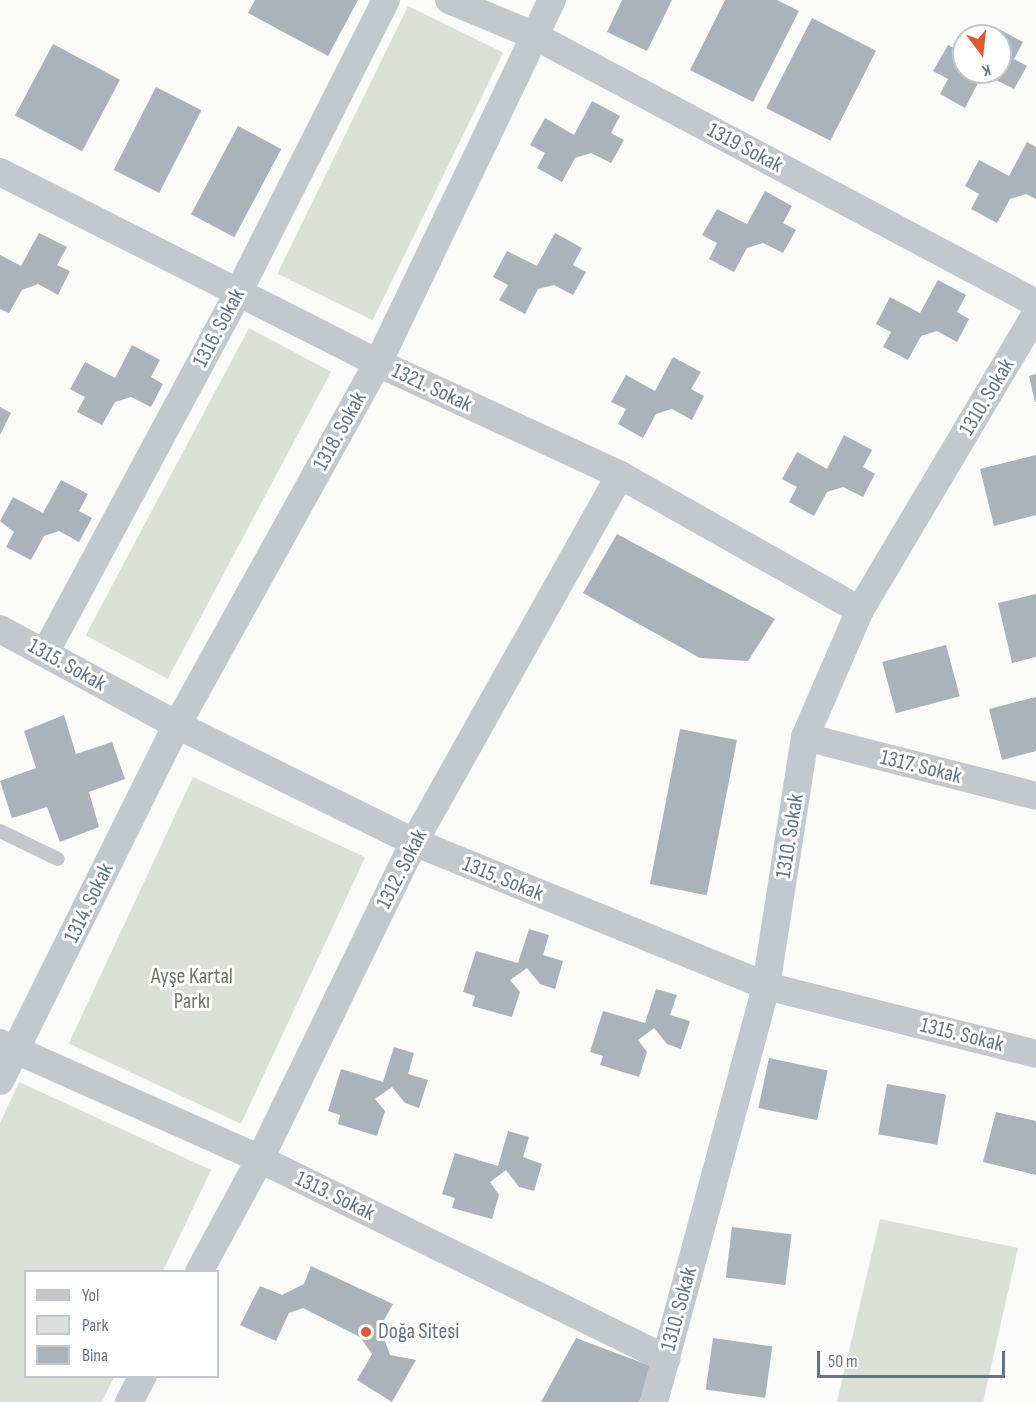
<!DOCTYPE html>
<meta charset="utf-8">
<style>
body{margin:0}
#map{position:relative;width:1036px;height:1402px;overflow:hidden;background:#fafaf8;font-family:"Sofia Sans Condensed",sans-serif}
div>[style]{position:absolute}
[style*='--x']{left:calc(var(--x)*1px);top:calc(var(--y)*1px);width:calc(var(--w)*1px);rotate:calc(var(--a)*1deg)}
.green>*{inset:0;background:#dadfd7;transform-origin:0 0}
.building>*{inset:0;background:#aab3b9;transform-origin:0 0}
.service>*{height:14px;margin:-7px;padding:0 7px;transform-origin:7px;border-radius:7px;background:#c3c8cc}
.minor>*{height:28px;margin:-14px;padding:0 14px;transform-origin:14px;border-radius:14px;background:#c3c8cc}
.dots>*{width:16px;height:16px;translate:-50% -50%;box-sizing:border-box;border:3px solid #fff;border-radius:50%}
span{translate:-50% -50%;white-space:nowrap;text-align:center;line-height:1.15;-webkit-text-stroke:6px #fff;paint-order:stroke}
.street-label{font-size:22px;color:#657683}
.park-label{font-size:22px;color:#687a64}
.poi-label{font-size:22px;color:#657683}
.left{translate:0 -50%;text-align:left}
.legend{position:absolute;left:24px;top:1270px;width:195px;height:108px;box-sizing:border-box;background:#fff;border:2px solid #c1c8cd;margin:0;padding:8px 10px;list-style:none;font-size:18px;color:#657683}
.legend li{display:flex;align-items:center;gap:12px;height:30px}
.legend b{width:30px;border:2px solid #c1c8cd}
.north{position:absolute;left:952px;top:24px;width:60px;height:60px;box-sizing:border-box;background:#fff;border:2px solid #c1c8cd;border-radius:50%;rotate:165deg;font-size:16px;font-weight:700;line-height:24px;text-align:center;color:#657683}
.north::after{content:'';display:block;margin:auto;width:21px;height:27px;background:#e4572e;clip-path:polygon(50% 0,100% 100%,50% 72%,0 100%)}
.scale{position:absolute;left:817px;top:1351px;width:188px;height:27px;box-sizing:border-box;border:3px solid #657683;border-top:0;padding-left:8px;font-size:18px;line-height:21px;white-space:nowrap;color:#657683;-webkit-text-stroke:4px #fff;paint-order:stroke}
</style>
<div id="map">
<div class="green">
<i style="left:408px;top:6px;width:106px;height:298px;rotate:26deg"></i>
<i style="left:249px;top:328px;width:93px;height:348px;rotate:28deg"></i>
<i style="left:193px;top:777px;width:190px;height:294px;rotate:25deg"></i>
<i style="clip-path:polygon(19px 1082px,211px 1170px,163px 1271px,26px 1272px,26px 1376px,114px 1377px,102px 1402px,0 1402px,0 1123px)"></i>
<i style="clip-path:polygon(880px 1219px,1018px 1248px,983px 1402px,837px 1402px)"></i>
</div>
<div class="building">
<i style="clip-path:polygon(255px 0,358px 0,328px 56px,248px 13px)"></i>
<i style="clip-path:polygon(622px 0,672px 0,647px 51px,607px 32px)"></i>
<i style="clip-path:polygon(725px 0,777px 0,799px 11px,753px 102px,690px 70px)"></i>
<i style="left:812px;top:18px;width:72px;height:101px;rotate:27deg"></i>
<i style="clip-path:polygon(995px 27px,1023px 42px,1014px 59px,1027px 66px,1014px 89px,994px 79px,978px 83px,965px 108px,940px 94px,948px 79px,933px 71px,948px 45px,964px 53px,964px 72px,1000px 72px,1000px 36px,990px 36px)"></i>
<i style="left:53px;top:44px;width:76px;height:81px;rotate:28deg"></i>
<i style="left:156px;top:87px;width:51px;height:93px;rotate:27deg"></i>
<i style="clip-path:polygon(592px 101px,620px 116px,611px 133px,624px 140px,611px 163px,591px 153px,575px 158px,562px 182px,537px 168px,545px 153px,530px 145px,545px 118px,574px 135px)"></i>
<i style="left:238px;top:126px;width:49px;height:100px;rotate:28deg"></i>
<i style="clip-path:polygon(1027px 142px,1036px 147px,1036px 199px,1026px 194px,1010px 199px,997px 223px,971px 209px,979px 194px,965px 186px,979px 160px,1009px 176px)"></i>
<i style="clip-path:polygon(765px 191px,792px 206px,783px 223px,796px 230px,783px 253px,763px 243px,747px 248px,734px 272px,709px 259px,717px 243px,702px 235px,717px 209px,747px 224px)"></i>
<i style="clip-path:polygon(39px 233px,67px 247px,57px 265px,70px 271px,58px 295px,38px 284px,22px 290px,9px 313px,0 309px,0 255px,21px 266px)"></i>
<i style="clip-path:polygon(555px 233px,582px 248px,573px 265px,586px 272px,573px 295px,554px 285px,538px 289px,525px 314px,499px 300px,508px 285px,493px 277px,507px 251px,537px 266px)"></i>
<i style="clip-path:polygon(938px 280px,966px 295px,957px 312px,969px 319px,957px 342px,937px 331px,921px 336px,908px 360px,883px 347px,891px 332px,876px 324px,890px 297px,920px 313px)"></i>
<i style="clip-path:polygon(132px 345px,160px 360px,151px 377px,163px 384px,151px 407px,131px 397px,115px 402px,102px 425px,77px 412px,85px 397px,70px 389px,85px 362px,115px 378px)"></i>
<i style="clip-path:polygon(673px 357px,701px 372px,691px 389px,704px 396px,692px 420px,672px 409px,656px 414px,643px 438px,618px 424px,626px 409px,611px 402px,626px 375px,655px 391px)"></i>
<i style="clip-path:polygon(1036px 374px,1036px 402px,1035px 402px,1029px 376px)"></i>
<i style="clip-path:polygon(0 407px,11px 413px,0 435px)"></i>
<i style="clip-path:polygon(844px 435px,872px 450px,863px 467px,875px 474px,863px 497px,843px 487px,827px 492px,814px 516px,789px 502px,797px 487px,782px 479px,797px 452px,827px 469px)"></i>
<i style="clip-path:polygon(1036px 455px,1036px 515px,994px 526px,980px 469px)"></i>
<i style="clip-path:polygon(61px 480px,88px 494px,79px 511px,92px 518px,79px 542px,59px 531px,44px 536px,31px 560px,6px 547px,14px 532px,0 521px,13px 497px,43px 513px)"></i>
<i style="clip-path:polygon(617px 534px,775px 619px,748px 661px,700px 658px,583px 593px)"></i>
<i style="clip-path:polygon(1036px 594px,1036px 657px,1012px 663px,998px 603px)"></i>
<i style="left:946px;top:645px;width:53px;height:66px;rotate:75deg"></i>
<i style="clip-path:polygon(1036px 697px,1036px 751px,1002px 760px,989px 709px)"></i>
<i style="clip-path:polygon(64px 715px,76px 754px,112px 742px,125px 779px,89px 792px,99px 827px,60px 842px,47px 807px,12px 818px,0 781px,36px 768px,24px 731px)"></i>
<i style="left:680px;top:729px;width:58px;height:158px;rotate:11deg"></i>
<i style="clip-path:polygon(529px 929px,549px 935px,543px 955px,563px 961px,555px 989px,540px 984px,527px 968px,510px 980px,520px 992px,512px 1017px,472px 1006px,475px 996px,463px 992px,476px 951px,518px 963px)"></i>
<i style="clip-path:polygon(656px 989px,677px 995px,670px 1015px,690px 1021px,681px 1049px,667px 1044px,654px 1028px,638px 1040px,647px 1052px,639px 1077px,600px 1065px,603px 1056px,590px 1052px,603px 1011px,645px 1023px)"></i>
<i style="clip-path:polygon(394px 1047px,414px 1053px,408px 1074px,428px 1080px,419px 1108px,405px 1103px,392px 1087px,375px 1099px,385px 1111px,377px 1136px,338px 1124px,340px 1115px,328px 1111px,341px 1069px,383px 1082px)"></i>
<i style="left:769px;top:1058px;width:60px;height:51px;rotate:12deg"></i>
<i style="left:887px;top:1084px;width:60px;height:51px;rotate:10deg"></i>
<i style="clip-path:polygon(996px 1112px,1036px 1121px,1036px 1175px,983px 1162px)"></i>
<i style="clip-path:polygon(508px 1131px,529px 1137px,523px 1157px,542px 1164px,534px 1191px,519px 1187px,506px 1170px,490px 1182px,499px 1195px,492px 1219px,452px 1208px,455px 1198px,442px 1194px,455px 1153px,498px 1166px)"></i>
<i style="left:732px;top:1227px;width:60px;height:51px;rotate:7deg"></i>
<i style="clip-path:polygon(311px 1266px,393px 1304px,380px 1327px,390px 1355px,416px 1360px,392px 1402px,357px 1380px,372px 1354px,360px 1337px,303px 1308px,289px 1313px,276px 1341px,240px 1325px,260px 1286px,282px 1295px,304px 1284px)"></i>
<i style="clip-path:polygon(576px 1338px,656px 1368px,639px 1402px,541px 1402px)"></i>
<i style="left:713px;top:1338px;width:60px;height:52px;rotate:8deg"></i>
</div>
<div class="service">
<i style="--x:0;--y:831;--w:64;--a:25.8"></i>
</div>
<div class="minor">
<i style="--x:449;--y:0;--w:91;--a:22.6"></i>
<i style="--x:533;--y:35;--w:570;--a:28.05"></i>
<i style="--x:0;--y:172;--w:424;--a:26.8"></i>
<i style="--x:378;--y:363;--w:267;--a:24.8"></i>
<i style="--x:620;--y:475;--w:275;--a:29.4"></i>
<i style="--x:0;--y:629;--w:201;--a:28.5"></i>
<i style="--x:177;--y:725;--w:264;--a:26.3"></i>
<i style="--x:414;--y:842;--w:380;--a:22.2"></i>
<i style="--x:766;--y:986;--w:278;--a:14.1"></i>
<i style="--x:45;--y:653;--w:413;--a:-61.8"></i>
<i style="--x:240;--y:289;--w:324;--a:-63.2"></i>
<i style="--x:805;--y:737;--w:238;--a:14.3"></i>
<i style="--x:0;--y:1043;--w:285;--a:24"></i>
<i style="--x:260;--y:1159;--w:453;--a:26.2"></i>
<i style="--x:0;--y:1081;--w:398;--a:-63.6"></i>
<i style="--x:177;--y:725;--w:414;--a:-61"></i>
<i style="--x:378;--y:363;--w:403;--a:-64.4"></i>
<i style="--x:199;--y:1272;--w:128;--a:-61.6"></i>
<i style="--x:260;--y:1159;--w:352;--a:-64.1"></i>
<i style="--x:414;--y:842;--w:421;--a:-60.7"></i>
<i style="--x:129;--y:1402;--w:30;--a:-62"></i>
<i style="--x:654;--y:1402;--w:431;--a:-74.9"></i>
<i style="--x:766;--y:986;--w:252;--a:-81.1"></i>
<i style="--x:805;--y:737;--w:138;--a:-66.6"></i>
<i style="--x:860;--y:610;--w:344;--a:-59.3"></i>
</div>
<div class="dots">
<i style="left:366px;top:1332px;background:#e4572e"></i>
</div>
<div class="street-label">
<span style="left:745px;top:148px;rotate:28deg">1319 Sokak</span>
<span style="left:219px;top:328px;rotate:-62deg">1316. Sokak</span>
<span style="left:432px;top:388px;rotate:25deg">1321. Sokak</span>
<span style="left:987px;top:397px;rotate:-59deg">1310. Sokak</span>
<span style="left:340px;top:431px;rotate:-61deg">1318. Sokak</span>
<span style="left:67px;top:665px;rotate:29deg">1315. Sokak</span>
<span style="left:921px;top:767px;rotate:14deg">1317. Sokak</span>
<span style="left:790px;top:836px;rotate:-81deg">1310. Sokak</span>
<span style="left:402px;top:869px;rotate:-63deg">1312. Sokak</span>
<span style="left:503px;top:879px;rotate:22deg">1315. Sokak</span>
<span style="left:89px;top:903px;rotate:-64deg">1314. Sokak</span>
<span style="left:962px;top:1035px;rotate:14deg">1315. Sokak</span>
<span style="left:335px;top:1196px;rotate:26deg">1313. Sokak</span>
<span style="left:679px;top:1309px;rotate:-75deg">1310. Sokak</span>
</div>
<div class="park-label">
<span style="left:192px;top:989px">Ayşe Kartal<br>Parkı</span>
</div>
<div class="poi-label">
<span class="left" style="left:378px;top:1332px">Doğa Sitesi</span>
</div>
<ul class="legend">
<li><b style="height:8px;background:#c3c8cc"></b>Yol</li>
<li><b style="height:16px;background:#dadfd7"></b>Park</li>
<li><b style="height:16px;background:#aab3b9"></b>Bina</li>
</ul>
<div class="north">K</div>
<div class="scale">50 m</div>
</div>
